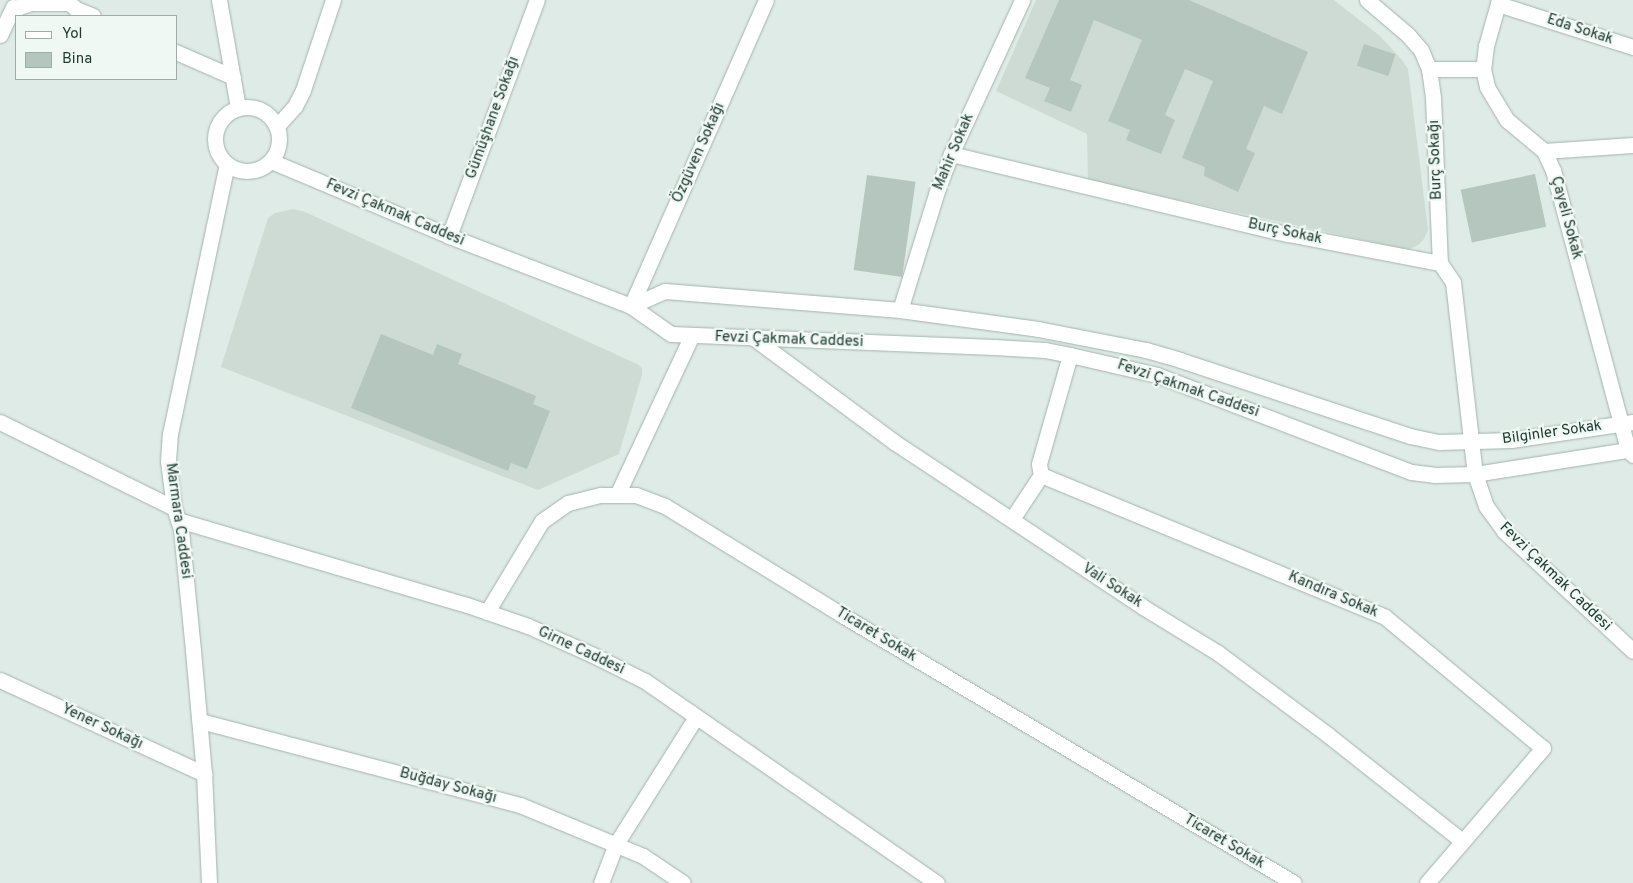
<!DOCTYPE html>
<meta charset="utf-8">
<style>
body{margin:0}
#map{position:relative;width:1633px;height:883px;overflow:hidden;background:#dfebe6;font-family:Overpass,sans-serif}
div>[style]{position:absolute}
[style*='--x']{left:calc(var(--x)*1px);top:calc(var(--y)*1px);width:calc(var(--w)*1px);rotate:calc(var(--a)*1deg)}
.built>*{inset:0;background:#cedbd5}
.building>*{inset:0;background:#b5c6bf;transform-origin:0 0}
.roads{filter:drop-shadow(0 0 1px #a2b3ad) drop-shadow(0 0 1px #a2b3ad)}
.minor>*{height:15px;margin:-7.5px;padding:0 7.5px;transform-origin:7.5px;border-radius:7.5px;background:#fff}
.minor>.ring{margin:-7.5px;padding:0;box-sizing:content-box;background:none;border:15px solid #fff;border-radius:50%}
span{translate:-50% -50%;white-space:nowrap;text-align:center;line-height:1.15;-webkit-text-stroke:4.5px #f0f8f4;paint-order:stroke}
.street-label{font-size:15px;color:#203c34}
.legend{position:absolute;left:15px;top:15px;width:162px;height:65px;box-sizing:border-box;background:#f0f8f4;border:1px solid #9dada7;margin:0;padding:6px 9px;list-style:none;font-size:15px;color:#203c34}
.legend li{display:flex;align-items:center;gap:10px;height:25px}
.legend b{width:25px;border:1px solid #9dada7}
</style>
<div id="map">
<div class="built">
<i style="clip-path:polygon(1036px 0,1334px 0,1380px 36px,1402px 60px,1408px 69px,1428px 230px,1424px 239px,1418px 245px,1409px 249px,1396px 247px,1088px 180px,1087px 134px,996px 91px)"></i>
<i style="clip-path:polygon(293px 209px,305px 212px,637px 364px,642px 368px,642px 375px,619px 454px,538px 490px,221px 367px,268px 218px,275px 213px)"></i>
</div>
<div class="building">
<i style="clip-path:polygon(1059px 0,1189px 0,1308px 52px,1282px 114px,1264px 106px,1246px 149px,1255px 153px,1238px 192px,1204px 176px,1205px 167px,1182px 158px,1213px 81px,1185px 69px,1165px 115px,1175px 120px,1161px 154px,1126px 140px,1130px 130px,1108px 121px,1142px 40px,1094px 20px,1070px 80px,1082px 85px,1071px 112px,1044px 101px,1050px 88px,1025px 78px)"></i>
<i style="left:1364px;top:44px;width:33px;height:23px;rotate:18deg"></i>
<i style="left:1535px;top:174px;width:54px;height:76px;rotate:78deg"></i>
<i style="left:867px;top:175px;width:49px;height:96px;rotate:8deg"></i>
<i style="clip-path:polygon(381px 334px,433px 355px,437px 344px,462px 354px,458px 364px,536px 396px,533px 404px,550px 411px,527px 469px,511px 463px,508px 471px,351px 408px)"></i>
</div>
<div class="roads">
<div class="minor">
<i style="--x:66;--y:0;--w:13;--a:42"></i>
<i style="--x:76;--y:9;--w:18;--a:22"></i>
<i style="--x:219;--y:0;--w:110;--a:80"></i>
<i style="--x:1367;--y:0;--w:54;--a:40.5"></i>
<i style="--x:1408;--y:35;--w:20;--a:49"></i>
<i style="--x:1421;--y:50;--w:21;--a:67"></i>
<i style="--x:1429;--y:69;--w:29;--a:82"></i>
<i style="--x:1433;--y:98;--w:165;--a:87.6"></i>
<i style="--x:1499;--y:0;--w:48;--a:105.8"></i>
<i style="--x:1486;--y:46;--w:23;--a:97"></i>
<i style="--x:1483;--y:69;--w:18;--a:77"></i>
<i style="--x:1487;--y:87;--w:39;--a:59"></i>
<i style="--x:1507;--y:120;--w:48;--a:40"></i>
<i style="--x:1544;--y:151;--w:21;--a:65"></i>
<i style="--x:1553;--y:170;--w:290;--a:75"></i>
<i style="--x:1628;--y:450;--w:7;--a:45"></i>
<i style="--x:1498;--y:4;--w:142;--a:17.7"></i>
<i style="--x:10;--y:15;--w:12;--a:-42"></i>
<i style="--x:19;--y:7;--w:13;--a:-18"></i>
<i style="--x:31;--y:3;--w:37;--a:0"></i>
<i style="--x:0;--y:35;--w:31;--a:-65"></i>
<i style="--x:176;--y:52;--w:62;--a:23.7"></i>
<i style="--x:1429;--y:69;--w:54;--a:0"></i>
<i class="ring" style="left:215px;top:107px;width:49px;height:49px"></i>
<i style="--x:277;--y:126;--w:27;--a:-48"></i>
<i style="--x:295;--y:106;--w:18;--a:-63"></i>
<i style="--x:303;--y:90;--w:95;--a:-71.6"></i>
<i style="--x:1544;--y:151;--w:89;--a:-3.9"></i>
<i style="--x:951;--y:154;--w:346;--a:13.4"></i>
<i style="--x:1288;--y:234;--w:155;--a:10.8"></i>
<i style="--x:1440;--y:263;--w:23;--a:56"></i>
<i style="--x:1453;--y:282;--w:193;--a:83.5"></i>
<i style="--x:1475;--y:474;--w:34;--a:71"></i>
<i style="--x:1486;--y:506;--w:31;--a:54"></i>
<i style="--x:1504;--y:531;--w:176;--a:42.9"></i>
<i style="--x:271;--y:161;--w:193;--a:22.8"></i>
<i style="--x:449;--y:236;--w:195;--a:21"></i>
<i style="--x:631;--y:306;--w:49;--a:35"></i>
<i style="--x:671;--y:334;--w:323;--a:2.3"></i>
<i style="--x:994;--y:347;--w:51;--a:3.4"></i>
<i style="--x:1045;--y:350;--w:25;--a:11"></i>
<i style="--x:1070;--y:355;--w:89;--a:12.9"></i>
<i style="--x:1157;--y:375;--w:272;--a:20.9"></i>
<i style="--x:1411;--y:472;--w:23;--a:7"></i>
<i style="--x:1434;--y:475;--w:41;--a:-1.4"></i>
<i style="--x:1475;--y:474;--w:160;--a:-9"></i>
<i style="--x:449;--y:236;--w:252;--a:-69.6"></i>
<i style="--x:631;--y:306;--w:37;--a:-24"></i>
<i style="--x:665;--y:291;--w:236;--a:4.6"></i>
<i style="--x:900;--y:310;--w:139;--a:7.8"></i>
<i style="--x:1038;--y:329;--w:110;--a:11"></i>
<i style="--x:1146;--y:350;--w:35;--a:16"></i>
<i style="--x:1180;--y:360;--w:242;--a:18.3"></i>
<i style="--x:1410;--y:436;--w:30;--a:12"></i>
<i style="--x:1439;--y:442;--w:72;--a:-1.6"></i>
<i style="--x:1511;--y:440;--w:123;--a:-8.4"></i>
<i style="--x:631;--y:306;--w:334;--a:-66.2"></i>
<i style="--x:900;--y:310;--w:128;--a:-72.7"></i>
<i style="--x:938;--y:188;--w:36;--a:-69"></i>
<i style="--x:951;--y:154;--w:170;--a:-65.2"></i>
<i style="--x:755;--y:339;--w:173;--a:36.5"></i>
<i style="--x:894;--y:442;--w:299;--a:33.5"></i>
<i style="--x:1143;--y:607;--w:88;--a:31.5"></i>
<i style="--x:1218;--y:653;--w:137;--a:36.7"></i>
<i style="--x:1328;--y:735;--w:171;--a:38.3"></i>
<i style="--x:1070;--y:355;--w:113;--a:105.9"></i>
<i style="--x:1039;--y:464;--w:11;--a:80"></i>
<i style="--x:1041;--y:475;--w:372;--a:22.4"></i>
<i style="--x:1385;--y:617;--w:205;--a:39.7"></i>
<i style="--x:1543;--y:748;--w:178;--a:130.7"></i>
<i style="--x:0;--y:422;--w:194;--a:26.3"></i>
<i style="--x:618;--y:493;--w:174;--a:-64.9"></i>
<i style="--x:1012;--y:519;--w:53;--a:-56.6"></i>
<i style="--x:178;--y:520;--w:301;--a:16.4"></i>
<i style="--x:467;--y:605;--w:65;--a:19"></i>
<i style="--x:528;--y:626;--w:69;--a:24"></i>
<i style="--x:591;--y:654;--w:60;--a:26.6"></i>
<i style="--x:645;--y:681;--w:355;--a:34.7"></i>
<i style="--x:487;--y:612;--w:106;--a:-58.9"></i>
<i style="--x:542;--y:521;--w:32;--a:-35"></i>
<i style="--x:568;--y:503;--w:34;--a:-14"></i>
<i style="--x:601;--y:495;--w:35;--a:0"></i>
<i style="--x:636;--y:495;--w:31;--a:21"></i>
<i style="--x:665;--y:506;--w:208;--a:31.6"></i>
<i style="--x:842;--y:615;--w:525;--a:30.66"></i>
<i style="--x:0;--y:680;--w:225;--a:24.7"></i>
<i style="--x:200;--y:721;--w:331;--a:14.7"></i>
<i style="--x:520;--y:805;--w:133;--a:22.5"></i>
<i style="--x:643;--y:856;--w:48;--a:34"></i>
<i style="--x:209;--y:883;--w:109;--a:-92.6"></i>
<i style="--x:204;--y:774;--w:124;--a:-95.1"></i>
<i style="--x:193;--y:650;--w:122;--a:-95.7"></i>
<i style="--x:181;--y:529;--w:22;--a:-108"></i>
<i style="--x:174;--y:508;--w:47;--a:-97.3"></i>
<i style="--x:168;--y:461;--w:27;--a:-86"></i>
<i style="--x:170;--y:434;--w:276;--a:-78.1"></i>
<i style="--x:601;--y:883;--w:42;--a:-69"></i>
<i style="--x:616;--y:844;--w:150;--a:-57.8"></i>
</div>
</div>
<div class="street-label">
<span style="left:1580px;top:30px;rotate:18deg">Eda Sokak</span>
<span style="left:493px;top:118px;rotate:-70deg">Gümüşhane Sokağı</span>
<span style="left:954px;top:152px;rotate:-67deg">Mahir Sokak</span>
<span style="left:699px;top:153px;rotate:-66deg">Özgüven Sokağı</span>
<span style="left:1436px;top:160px;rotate:-92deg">Burç Sokağı</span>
<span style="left:395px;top:213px;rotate:23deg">Fevzi Çakmak Caddesi</span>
<span style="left:1566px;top:218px;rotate:75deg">Çayeli Sokak</span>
<span style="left:1285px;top:232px;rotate:12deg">Burç Sokak</span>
<span style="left:789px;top:340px;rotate:2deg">Fevzi Çakmak Caddesi</span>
<span style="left:1188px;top:389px;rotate:19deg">Fevzi Çakmak Caddesi</span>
<span style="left:1552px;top:433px;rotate:-8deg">Bilginler Sokak</span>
<span style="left:178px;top:521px;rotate:82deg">Marmara Caddesi</span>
<span style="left:1555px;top:577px;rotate:44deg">Fevzi Çakmak Caddesi</span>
<span style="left:1112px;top:586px;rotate:33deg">Vali Sokak</span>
<span style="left:1333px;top:595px;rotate:23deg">Kandıra Sokak</span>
<span style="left:876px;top:635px;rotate:31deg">Ticaret Sokak</span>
<span style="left:581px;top:651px;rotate:25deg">Girne Caddesi</span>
<span style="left:102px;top:727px;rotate:25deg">Yener Sokağı</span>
<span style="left:448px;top:786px;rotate:15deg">Buğday Sokağı</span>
<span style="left:1224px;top:842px;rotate:31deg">Ticaret Sokak</span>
</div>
<ul class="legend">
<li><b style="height:6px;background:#fff"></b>Yol</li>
<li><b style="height:14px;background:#b5c6bf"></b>Bina</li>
</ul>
</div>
